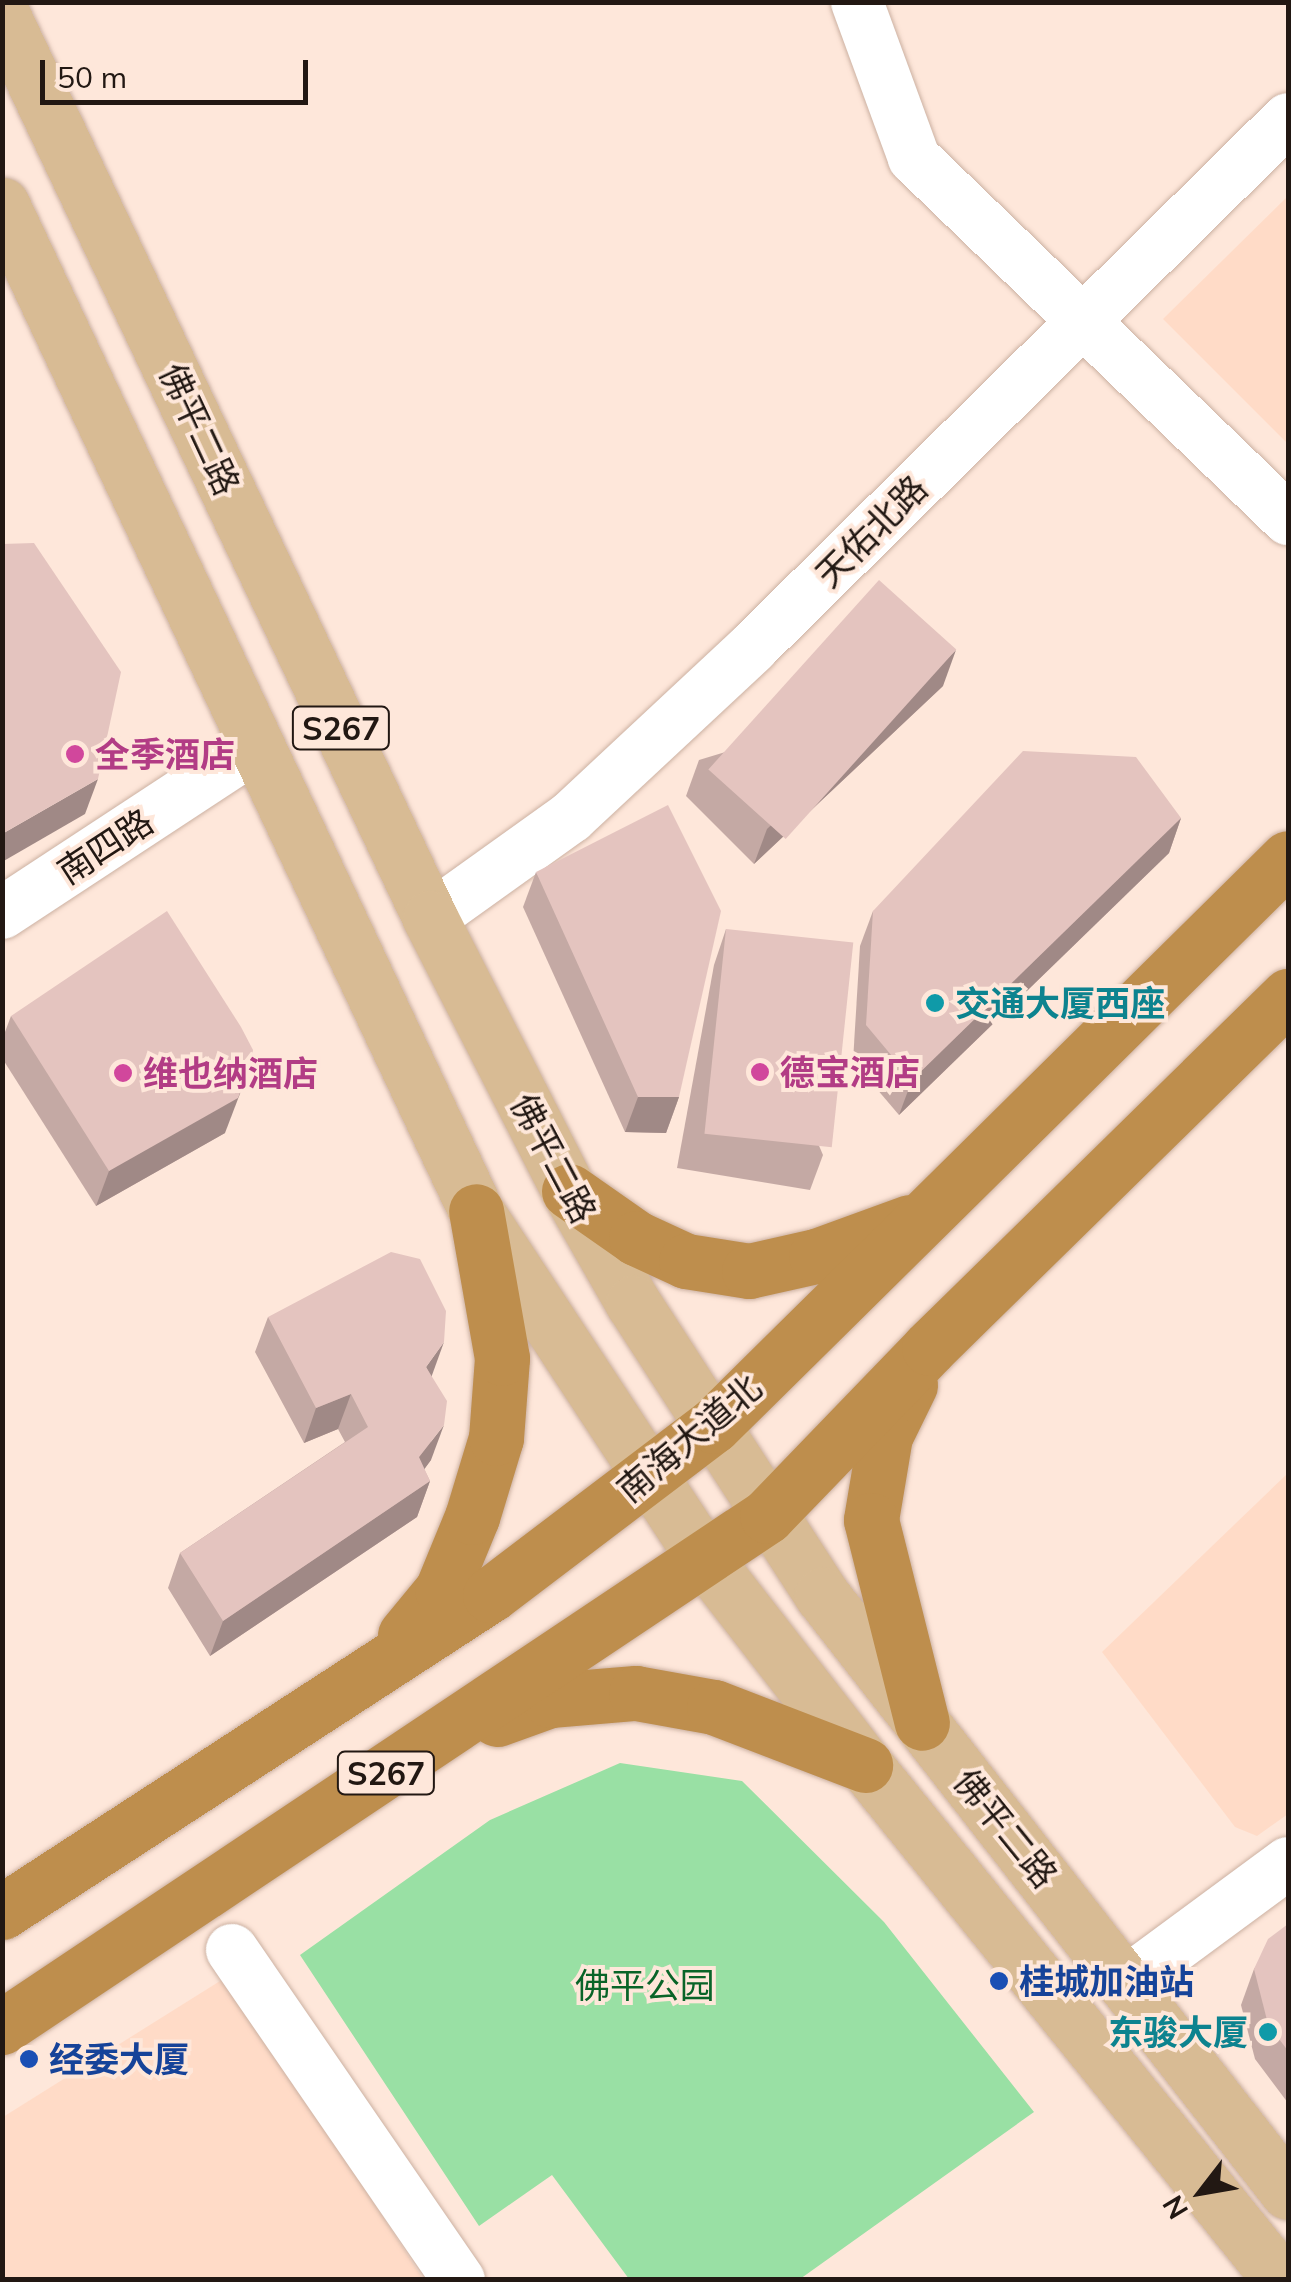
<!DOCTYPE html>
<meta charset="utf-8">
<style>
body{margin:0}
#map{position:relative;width:1291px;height:2282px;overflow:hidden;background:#fee7da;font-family:Mulish,"Noto Sans SC",sans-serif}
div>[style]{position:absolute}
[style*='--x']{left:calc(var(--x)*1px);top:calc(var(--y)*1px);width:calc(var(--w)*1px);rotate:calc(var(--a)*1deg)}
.built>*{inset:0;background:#ffdbc7}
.green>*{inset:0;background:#99e0a4}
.roads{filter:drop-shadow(0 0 2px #ccb1a2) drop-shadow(0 0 2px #ccb1a2)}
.minor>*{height:52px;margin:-26px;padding:0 26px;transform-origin:26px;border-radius:26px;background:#fff}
.major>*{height:55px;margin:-27.5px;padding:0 27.5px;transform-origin:27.5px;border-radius:27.5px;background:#d8bb94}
.highway>*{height:55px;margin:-27.5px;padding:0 27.5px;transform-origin:27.5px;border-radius:27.5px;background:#be8e4d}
.wall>*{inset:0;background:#c4a9a4}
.shaded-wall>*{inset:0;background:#a08986}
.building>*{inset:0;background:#e4c4bf;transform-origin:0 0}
.dots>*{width:28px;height:28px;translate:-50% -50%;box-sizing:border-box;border:5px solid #fee7da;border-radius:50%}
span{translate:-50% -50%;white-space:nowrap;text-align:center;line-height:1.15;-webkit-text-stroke:8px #fee7da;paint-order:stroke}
.shield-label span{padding:2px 8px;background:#fee7da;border:2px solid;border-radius:8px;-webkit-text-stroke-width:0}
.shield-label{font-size:32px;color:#221813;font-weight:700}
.street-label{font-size:35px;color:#221813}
.hotel-label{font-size:35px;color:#b23c85;font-weight:700}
.left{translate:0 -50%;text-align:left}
.culture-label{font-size:35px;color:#0d838f;font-weight:700}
.right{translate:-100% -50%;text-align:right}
.transit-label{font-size:35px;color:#164399;font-weight:700}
.park-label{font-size:35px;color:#096428}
.frame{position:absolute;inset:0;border:5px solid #221813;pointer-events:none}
.north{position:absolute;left:1151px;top:2142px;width:100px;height:100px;-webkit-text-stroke:8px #fee7da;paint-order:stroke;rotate:239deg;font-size:28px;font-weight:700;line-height:40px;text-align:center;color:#221813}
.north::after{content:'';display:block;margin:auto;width:35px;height:45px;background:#221813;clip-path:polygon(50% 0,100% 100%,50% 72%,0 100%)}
.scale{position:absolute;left:40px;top:60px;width:268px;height:45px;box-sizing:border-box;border:5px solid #221813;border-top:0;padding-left:12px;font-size:30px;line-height:35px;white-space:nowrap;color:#221813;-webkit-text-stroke:8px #fee7da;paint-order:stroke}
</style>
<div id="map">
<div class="built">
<i style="clip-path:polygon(1288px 196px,1288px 444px,1163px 319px)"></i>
<i style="clip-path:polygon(1288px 1473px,1288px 1814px,1257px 1836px,1235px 1827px,1102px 1652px)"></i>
<i style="clip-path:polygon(228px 1976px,423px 2279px,3px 2280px,3px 2117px)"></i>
</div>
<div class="green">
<i style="clip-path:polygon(620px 1763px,742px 1781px,884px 1922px,1034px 2112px,800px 2279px,629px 2279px,552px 2175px,479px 2226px,300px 1955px,490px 1820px)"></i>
</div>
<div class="roads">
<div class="minor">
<i style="--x:857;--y:2;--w:166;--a:69.9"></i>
<i style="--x:914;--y:158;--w:520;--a:43.99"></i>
<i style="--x:2;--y:913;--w:306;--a:-33.3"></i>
<i style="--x:430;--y:918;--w:173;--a:-35.6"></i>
<i style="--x:571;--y:817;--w:248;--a:-43"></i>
<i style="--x:752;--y:648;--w:753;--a:-44.62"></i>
<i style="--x:232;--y:1950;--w:401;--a:55.5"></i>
<i style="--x:1128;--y:1981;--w:199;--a:-36.4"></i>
</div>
<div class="major">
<i style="--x:2;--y:14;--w:1000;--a:64.66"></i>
<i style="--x:430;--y:918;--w:306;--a:63"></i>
<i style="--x:569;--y:1191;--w:129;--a:60.3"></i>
<i style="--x:633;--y:1303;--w:348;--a:57.1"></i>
<i style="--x:822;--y:1595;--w:757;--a:52.03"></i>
<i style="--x:2;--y:205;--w:1112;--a:64.77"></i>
<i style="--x:476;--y:1211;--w:417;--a:56.7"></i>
<i style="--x:705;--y:1559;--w:261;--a:52.2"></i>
<i style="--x:865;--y:1765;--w:662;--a:51.07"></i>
</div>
<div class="highway">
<i style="--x:569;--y:1191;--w:82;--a:35"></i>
<i style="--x:636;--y:1238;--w:55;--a:24.7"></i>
<i style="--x:686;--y:1261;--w:64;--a:9"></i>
<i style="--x:749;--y:1271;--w:69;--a:-12.6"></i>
<i style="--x:816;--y:1256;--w:100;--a:-19.9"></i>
<i style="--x:910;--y:1385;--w:57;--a:116.1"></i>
<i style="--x:885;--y:1436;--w:85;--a:99.5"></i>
<i style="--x:871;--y:1520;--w:209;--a:75.9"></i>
<i style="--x:405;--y:1635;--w:58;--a:-50.6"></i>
<i style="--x:442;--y:1590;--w:79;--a:-67.7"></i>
<i style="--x:472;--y:1517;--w:83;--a:-73.1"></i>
<i style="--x:496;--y:1438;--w:80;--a:-85.7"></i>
<i style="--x:502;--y:1358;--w:149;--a:-100"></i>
<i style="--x:497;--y:1719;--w:56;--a:-19.7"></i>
<i style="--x:550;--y:1700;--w:86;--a:-4.7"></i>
<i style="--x:636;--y:1693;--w:79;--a:10.2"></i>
<i style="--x:714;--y:1707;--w:162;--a:21"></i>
<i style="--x:2;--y:1912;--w:582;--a:-33.01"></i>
<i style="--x:490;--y:1595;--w:280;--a:-37.2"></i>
<i style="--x:713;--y:1426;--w:808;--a:-44.65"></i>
<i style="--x:2;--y:2027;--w:920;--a:-33.74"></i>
<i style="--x:767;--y:1516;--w:233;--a:-46"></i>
<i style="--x:929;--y:1348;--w:503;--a:-44.44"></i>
</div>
</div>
<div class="wall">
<i style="clip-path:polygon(943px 686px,754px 864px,686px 796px,699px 760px)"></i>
<i style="clip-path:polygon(1181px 818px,1169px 853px,899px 1115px,853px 1061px,860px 946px,873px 911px)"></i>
<i style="clip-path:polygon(536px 872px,679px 1097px,666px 1133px,625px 1132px,523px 907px)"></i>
<i style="clip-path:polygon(726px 929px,823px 1155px,810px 1190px,677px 1168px,714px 965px)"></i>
<i style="clip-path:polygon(11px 1016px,225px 1133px,96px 1206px,2px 1058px,2px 1040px)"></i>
<i style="clip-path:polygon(268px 1317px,431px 1376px,431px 1460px,424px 1469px,430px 1481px,417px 1517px,210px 1656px,168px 1588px,180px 1553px,345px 1442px,338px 1429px,304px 1443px,255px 1352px)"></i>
<i style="clip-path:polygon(1288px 1924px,1288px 2103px,1255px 2059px,1241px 2005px,1254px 1969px)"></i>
</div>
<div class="shaded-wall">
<i style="clip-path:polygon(956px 650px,943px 686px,754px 864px,767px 829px)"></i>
<i style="clip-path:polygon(98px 779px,85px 814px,2px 862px,2px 834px)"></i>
<i style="clip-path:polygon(1181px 818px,1169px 853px,899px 1115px,912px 1080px)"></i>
<i style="clip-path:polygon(249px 1070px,225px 1133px,96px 1206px,109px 1171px)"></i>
<i style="clip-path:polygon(638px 1097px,679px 1097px,666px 1133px,625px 1132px)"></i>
<i style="clip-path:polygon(444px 1342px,431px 1378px,426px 1367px)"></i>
<i style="clip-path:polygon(351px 1394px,338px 1429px,304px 1443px,316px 1408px)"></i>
<i style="clip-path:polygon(444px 1425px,431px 1460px,407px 1493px,419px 1457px)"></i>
<i style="clip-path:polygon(430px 1481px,417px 1517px,210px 1656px,223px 1621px)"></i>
</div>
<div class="building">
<i style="clip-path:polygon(34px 543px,121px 672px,98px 779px,2px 834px,2px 544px)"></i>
<i style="left:879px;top:580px;width:104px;height:255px;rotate:42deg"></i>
<i style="clip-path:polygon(1023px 751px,1136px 757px,1181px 818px,912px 1080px,866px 1025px,873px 911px)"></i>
<i style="clip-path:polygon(668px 805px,721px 911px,679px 1097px,638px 1097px,536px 872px)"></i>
<i style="clip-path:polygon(167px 911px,241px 1027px,253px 1050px,249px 1070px,238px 1098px,109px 1171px,11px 1016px)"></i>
<i style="left:726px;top:929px;width:128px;height:206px;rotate:6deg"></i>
<i style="clip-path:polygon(391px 1252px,420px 1259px,446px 1311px,444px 1342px,426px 1367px,447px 1401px,444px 1425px,419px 1457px,430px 1481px,223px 1621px,180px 1553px,368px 1427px,351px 1394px,316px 1408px,268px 1317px)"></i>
<i style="clip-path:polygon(1288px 1924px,1288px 2051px,1268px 2024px,1254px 1969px,1268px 1939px)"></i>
</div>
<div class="dots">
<i style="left:75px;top:754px;background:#d1479c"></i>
<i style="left:935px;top:1003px;background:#0f9aa8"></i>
<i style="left:760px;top:1072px;background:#d1479c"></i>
<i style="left:123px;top:1073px;background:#d1479c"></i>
<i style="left:999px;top:1981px;background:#1a4fb4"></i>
<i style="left:1268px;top:2032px;background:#0f9aa8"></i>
<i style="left:29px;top:2059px;background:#1a4fb4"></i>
</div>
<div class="shield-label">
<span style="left:341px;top:728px">S267</span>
<span style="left:386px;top:1773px">S267</span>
</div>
<div class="street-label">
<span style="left:200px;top:429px;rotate:65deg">佛平二路</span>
<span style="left:871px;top:531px;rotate:-45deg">天佑北路</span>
<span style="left:105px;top:846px;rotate:-33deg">南四路</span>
<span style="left:554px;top:1158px;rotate:62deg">佛平二路</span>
<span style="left:689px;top:1438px;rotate:-40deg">南海大道北</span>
<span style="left:1006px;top:1828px;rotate:51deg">佛平二路</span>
</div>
<div class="hotel-label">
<span class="left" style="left:95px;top:754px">全季酒店</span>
<span class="left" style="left:780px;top:1072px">德宝酒店</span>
<span class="left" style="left:143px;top:1073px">维也纳酒店</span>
</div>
<div class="culture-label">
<span class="left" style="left:955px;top:1003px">交通大厦西座</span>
<span class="right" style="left:1248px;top:2032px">东骏大厦</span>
</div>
<div class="transit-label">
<span class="left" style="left:1019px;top:1981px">桂城加油站</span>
<span class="left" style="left:49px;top:2059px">经委大厦</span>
</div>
<div class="park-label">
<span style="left:645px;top:1985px">佛平公园</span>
</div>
<div class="frame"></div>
<div class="north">N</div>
<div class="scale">50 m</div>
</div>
